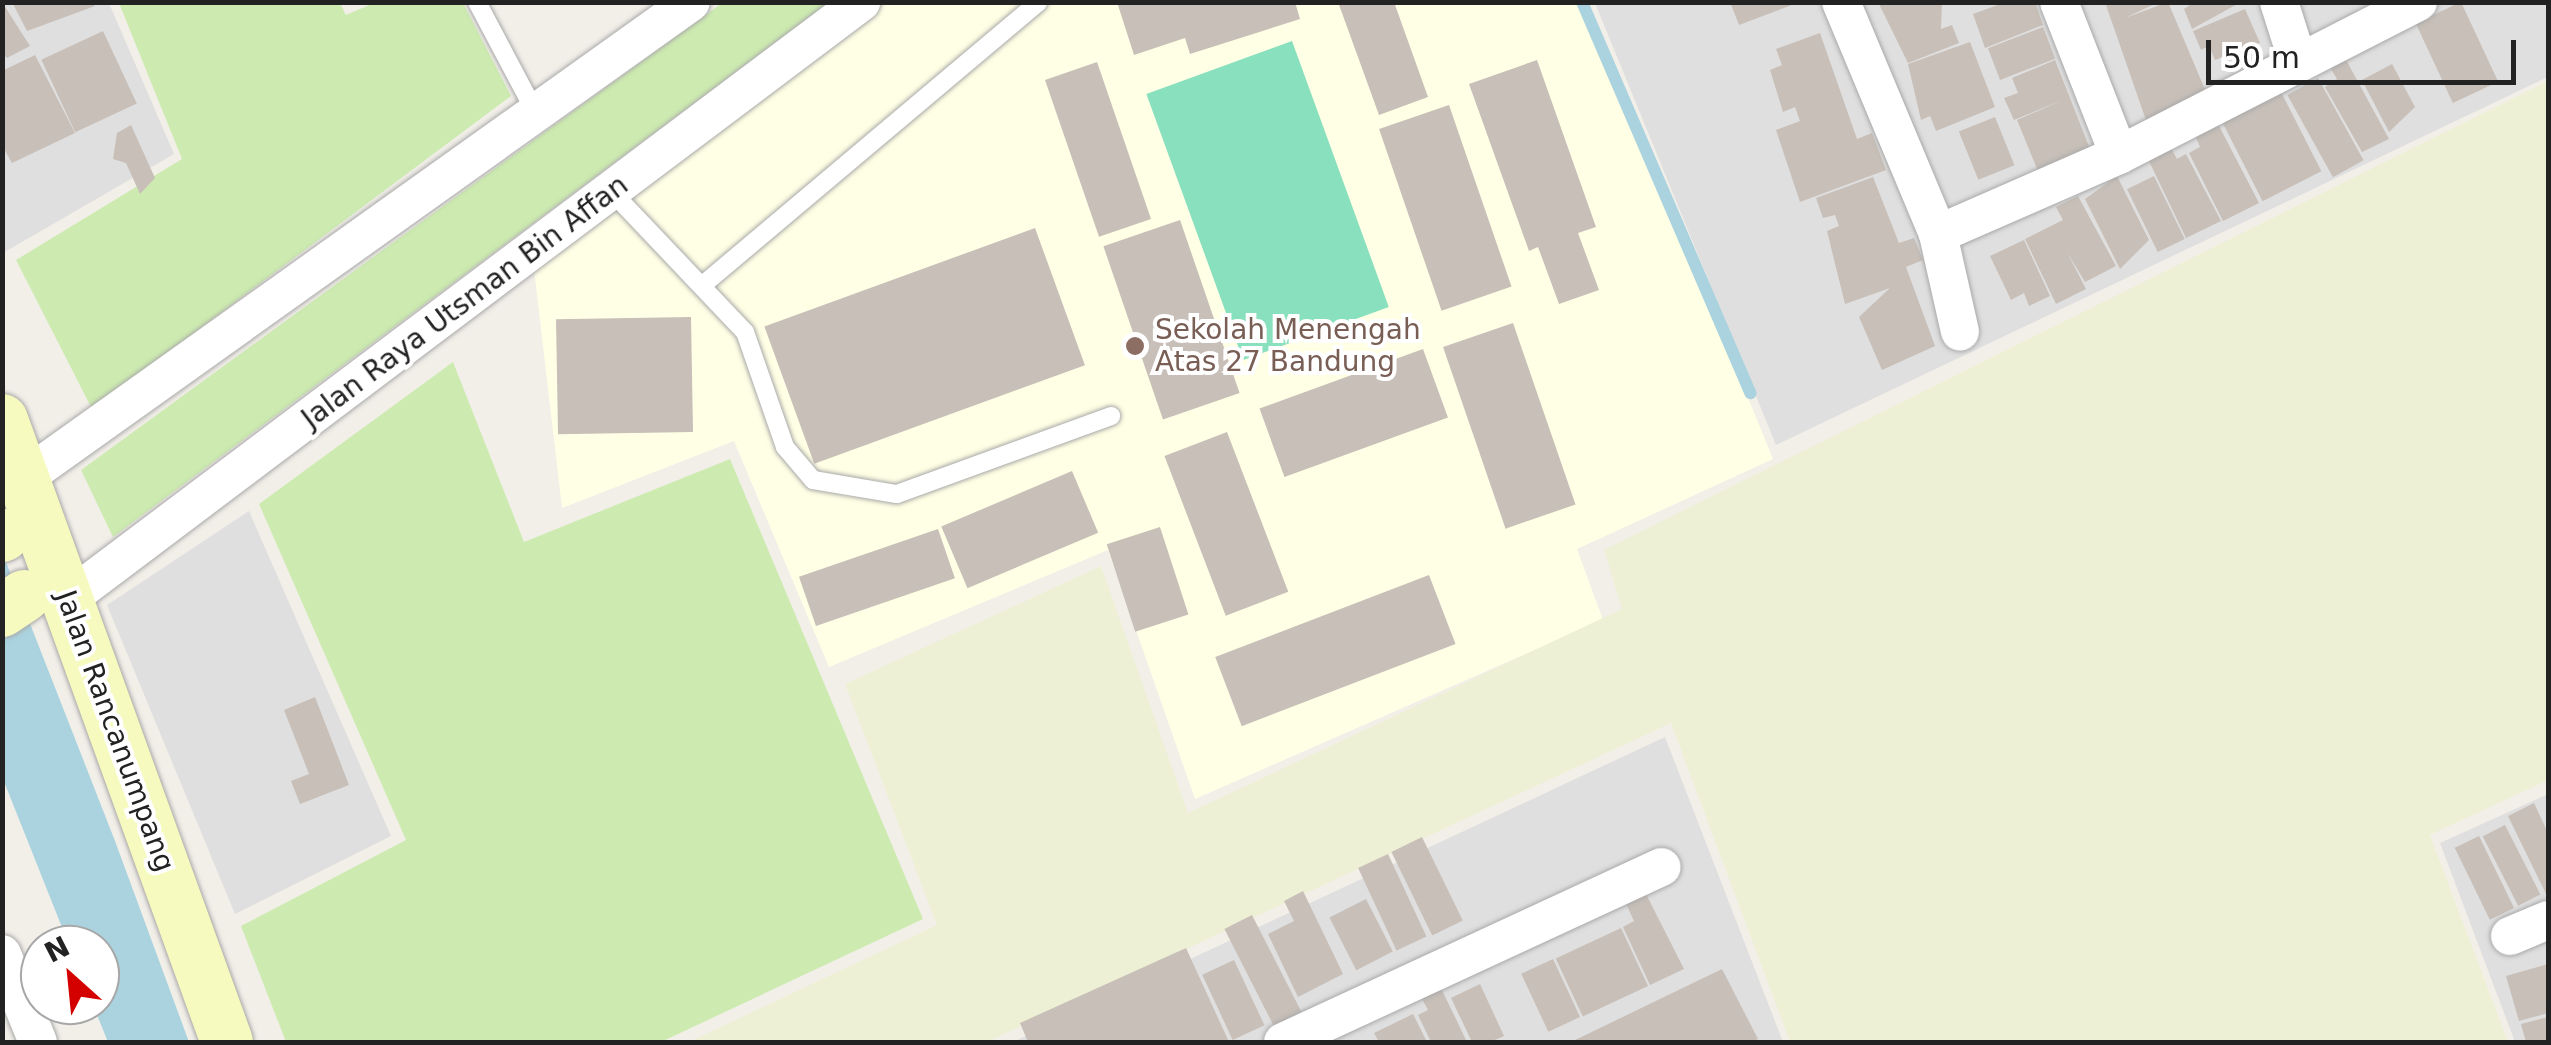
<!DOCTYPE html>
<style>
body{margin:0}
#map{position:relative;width:2551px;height:1045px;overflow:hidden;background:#f2efe9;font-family:"DejaVu Sans",sans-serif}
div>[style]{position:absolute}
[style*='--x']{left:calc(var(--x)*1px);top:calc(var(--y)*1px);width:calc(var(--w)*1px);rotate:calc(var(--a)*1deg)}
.residential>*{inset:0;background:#e0dfdf}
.education>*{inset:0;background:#ffffe5}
.farmland>*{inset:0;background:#eef0d5}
.grass>*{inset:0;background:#cdebb0}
.pitch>*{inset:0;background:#88e0be;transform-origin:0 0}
.water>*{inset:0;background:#aad3df}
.stream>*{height:12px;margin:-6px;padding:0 6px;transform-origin:6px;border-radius:6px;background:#aad3df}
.building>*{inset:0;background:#c7bfb8;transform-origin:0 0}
.roads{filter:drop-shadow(0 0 2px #a9a9a9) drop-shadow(0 0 2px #a9a9a9)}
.service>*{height:18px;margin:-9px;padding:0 9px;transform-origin:9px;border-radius:9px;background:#fff}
.minor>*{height:38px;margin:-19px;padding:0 19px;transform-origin:19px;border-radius:19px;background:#fff}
.secondary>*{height:52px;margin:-26px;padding:0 26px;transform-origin:26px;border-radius:26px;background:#f7fabf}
.dots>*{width:28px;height:28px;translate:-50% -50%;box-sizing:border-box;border:5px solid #fff;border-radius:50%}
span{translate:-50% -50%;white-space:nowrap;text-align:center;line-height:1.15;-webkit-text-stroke:8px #fff;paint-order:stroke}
.street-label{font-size:28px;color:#222}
.education-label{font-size:28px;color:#785e54}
.left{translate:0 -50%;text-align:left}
.frame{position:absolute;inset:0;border:5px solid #222;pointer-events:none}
.north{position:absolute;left:20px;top:925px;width:100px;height:100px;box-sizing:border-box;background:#fff;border:2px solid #a7a7a7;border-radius:50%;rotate:333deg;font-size:28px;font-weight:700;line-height:40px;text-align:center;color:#222}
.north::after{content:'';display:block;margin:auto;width:35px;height:45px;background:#d40000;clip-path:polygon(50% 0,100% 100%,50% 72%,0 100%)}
.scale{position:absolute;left:2206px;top:40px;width:310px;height:45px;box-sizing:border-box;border:5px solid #222;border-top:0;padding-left:12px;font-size:30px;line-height:35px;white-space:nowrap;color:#222;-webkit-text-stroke:8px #fff;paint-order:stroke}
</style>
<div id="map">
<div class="residential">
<i style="clip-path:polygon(3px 3px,109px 3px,174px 154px,3px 253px)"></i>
<i style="clip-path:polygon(1595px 3px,2548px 3px,2548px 77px,1776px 445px)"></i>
<i style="clip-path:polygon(249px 511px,391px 836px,235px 914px,107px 605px)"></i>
<i style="clip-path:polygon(1665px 737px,1783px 1042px,1013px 1042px)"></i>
<i style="clip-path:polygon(2548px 794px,2548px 1042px,2515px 1042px,2440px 843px)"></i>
</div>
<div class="education">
<i style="clip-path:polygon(870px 3px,1587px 3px,1773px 459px,1577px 549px,1603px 620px,1195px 799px,1108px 550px,829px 667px,734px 441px,562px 508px,532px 252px)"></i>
</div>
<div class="farmland">
<i style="clip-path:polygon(2548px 81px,2548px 780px,2430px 835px,2508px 1042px,1790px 1042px,1671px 723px,987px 1042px,689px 1042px,937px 925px,845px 684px,1101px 566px,1188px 813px,1622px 609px,1604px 550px)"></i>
</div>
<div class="grass">
<i style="clip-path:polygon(119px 3px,340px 3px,346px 15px,374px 3px,463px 3px,511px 96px,92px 409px,16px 260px,182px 159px)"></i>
<i style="clip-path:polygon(722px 3px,828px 3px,113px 537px,81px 470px)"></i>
<i style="clip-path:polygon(453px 362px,524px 542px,730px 459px,923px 919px,661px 1042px,286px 1042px,241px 926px,406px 840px,259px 504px)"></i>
</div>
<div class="pitch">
<i style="left:1292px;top:41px;width:283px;height:155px;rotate:70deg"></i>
</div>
<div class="water">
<i style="clip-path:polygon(2px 552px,115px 841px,189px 1042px,108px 1042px,93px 1005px,100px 945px,69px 945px,3px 779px)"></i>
</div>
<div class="stream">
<i style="--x:1582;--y:2;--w:426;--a:66.7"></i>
</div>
<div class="building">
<i style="clip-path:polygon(2px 2px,30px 46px,7px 58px,2px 53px)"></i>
<i style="clip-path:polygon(12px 2px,93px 2px,95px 6px,27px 31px)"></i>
<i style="clip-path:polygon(1117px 2px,1295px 2px,1300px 19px,1190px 54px,1185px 38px,1134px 55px)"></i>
<i style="clip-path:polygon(1338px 2px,1394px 2px,1428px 97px,1379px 115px)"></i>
<i style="clip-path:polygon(1730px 2px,1797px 2px,1797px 3px,1739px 25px)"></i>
<i style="clip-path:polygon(1878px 2px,1942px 2px,1941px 29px,1952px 25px,1959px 43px,1908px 63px)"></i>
<i style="clip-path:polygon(2006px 2px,2035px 2px,2043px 25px,1985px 48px,1973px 14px)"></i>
<i style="clip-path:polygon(2159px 2px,2125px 18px,2168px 2px,2209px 99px,2148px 126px,2106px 5px)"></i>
<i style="clip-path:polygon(2241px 2px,2192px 29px,2184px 9px,2194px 2px)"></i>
<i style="left:2461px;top:2px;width:88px;height:50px;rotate:65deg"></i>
<i style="clip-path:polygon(2245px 9px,2260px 43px,2215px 60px,2209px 46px,2201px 50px,2193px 31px)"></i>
<i style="left:2043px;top:27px;width:34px;height:59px;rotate:69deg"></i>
<i style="left:103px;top:31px;width:80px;height:68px;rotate:65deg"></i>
<i style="clip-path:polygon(1820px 33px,1857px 139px,1872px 133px,1886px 170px,1800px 202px,1776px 130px,1800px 121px,1795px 107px,1783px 112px,1770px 70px,1782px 65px,1776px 49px)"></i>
<i style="clip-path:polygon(1970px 42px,1995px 107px,1936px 131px,1930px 116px,1921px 120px,1908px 64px)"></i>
<i style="clip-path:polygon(35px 55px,75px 133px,12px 163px,2px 145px,2px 71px)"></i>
<i style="clip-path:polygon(2345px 58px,2389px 139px,2362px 152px,2325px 87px,2337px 79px,2329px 66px)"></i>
<i style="clip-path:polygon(1537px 60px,1596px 227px,1578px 233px,1599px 290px,1559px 304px,1538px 247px,1529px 251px,1469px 84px)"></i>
<i style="clip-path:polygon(2055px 60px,2092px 154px,2040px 176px,2017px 120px,2065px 99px,2014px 120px,2004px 98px,2018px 93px,2012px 78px)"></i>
<i style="left:1097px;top:62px;width:166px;height:55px;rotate:71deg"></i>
<i style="clip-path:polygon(2392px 64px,2415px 107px,2389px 132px,2362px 80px)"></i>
<i style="left:2318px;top:78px;width:94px;height:35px;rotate:61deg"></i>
<i style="left:2281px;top:92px;width:89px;height:66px;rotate:63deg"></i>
<i style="left:1449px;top:105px;width:192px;height:74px;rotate:71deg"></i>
<i style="left:1995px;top:117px;width:52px;height:39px;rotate:68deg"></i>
<i style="clip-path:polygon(2218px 124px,2259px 203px,2223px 221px,2189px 153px,2200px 147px,2195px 135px)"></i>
<i style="clip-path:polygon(131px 125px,155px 178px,140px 194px,126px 163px,113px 159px,117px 133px)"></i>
<i style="clip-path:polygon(2170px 146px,2177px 159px,2186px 154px,2221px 221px,2186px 238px,2147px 157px)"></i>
<i style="clip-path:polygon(2117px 176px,2149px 240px,2120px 269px,2085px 199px)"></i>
<i style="left:2154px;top:176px;width:70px;height:30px;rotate:64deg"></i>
<i style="clip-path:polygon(1873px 177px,1899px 243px,1914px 238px,1923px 260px,1906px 267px,1935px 346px,1882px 370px,1859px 317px,1890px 288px,1845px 304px,1827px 231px,1839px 226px,1835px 215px,1823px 218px,1816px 198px)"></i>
<i style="clip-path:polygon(2078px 196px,2116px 266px,2085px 282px,2067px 252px,2086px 289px,2056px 304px,2025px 239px,2063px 220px,2056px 207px)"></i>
<i style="left:1180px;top:220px;width:183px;height:81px;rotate:71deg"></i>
<i style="left:1035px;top:228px;width:146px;height:288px;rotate:70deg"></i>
<i style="clip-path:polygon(2024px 240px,2050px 296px,2029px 306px,2024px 293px,2011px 300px,1990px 256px)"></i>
<i style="left:691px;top:317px;width:115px;height:135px;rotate:89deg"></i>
<i style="left:1513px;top:323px;width:192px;height:74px;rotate:71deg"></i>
<i style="left:1423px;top:349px;width:73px;height:174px;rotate:70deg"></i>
<i style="left:1227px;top:432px;width:171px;height:67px;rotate:69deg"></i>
<i style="left:1072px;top:471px;width:67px;height:142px;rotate:67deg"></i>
<i style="left:1160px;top:527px;width:92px;height:56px;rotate:72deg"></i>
<i style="left:938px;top:529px;width:52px;height:147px;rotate:71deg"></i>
<i style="left:1429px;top:575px;width:74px;height:229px;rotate:69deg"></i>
<i style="clip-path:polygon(315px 697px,349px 785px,300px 804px,291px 781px,309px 774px,284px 710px)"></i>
<i style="clip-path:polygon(2534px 803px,2548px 833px,2548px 898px,2508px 816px)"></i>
<i style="left:2505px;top:825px;width:78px;height:25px;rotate:63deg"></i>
<i style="left:2479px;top:836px;width:80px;height:27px;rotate:64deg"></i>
<i style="left:1422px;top:837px;width:93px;height:34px;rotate:64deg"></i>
<i style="left:1388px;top:854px;width:91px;height:33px;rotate:65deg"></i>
<i style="clip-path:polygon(1303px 891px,1343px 974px,1298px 997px,1268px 934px,1294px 921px,1284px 901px)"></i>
<i style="clip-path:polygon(1646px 894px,1684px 969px,1650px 985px,1623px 927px,1634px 921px,1626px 904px)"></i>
<i style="left:1366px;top:899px;width:59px;height:41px;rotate:63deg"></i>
<i style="left:1252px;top:915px;width:109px;height:31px;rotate:63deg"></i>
<i style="left:1621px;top:928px;width:64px;height:72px;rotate:65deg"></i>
<i style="clip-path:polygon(1186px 948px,1229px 1042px,1028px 1042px,1020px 1023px)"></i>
<i style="left:1553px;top:959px;width:64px;height:35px;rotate:65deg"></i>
<i style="left:1234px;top:960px;width:72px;height:35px;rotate:65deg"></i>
<i style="clip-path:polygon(2548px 964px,2548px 1013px,2519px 1021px,2506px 976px)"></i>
<i style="clip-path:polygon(1722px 969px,1758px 1039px,1751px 1042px,1571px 1042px)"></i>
<i style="clip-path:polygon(1480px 984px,1504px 1036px,1490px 1042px,1472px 1042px,1451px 998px)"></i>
<i style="clip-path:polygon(1440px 986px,1467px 1042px,1431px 1042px,1418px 1015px,1428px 1010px,1420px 995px)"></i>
<i style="clip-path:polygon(1413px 1014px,1427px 1042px,1379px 1042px,1374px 1033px)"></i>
<i style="clip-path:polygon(2548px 1017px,2548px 1042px,2526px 1042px,2521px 1024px)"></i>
</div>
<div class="roads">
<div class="service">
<i style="--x:477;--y:2;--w:130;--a:62.1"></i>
<i style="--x:612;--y:192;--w:193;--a:46.5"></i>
<i style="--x:745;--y:332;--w:122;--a:70.8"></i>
<i style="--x:785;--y:447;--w:43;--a:49.7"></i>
<i style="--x:813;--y:480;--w:85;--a:9.5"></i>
<i style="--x:897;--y:494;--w:228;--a:-20"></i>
<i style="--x:705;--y:283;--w:436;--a:-40.1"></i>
</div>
<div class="minor">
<i style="--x:1841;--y:2;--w:251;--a:67.3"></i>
<i style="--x:1938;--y:234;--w:100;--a:77.3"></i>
<i style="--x:2059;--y:2;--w:164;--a:68.6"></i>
<i style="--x:2279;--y:2;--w:63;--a:72.4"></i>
<i style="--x:1938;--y:234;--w:197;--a:-23.6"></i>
<i style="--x:2119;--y:155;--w:336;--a:-27.1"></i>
<i style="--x:24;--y:478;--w:819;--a:-35.51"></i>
<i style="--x:68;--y:599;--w:993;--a:-36.97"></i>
<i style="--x:2510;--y:936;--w:41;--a:-22.8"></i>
<i style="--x:2;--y:954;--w:95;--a:67.8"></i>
<i style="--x:1283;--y:1042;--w:417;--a:-24.8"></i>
</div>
<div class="secondary">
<i style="--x:2;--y:420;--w:661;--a:70.11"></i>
<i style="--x:2;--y:536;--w:2;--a:-27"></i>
<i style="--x:2;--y:611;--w:27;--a:-34"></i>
</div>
</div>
<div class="dots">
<i style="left:1135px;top:346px;background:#8d6e63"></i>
</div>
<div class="street-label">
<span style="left:465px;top:302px;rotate:-37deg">Jalan Raya Utsman Bin Affan</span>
<span style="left:115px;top:731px;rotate:70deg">Jalan Rancanumpang</span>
</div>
<div class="education-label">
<span class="left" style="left:1155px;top:346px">Sekolah Menengah<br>Atas 27 Bandung</span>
</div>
<div class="frame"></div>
<div class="north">N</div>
<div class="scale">50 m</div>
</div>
